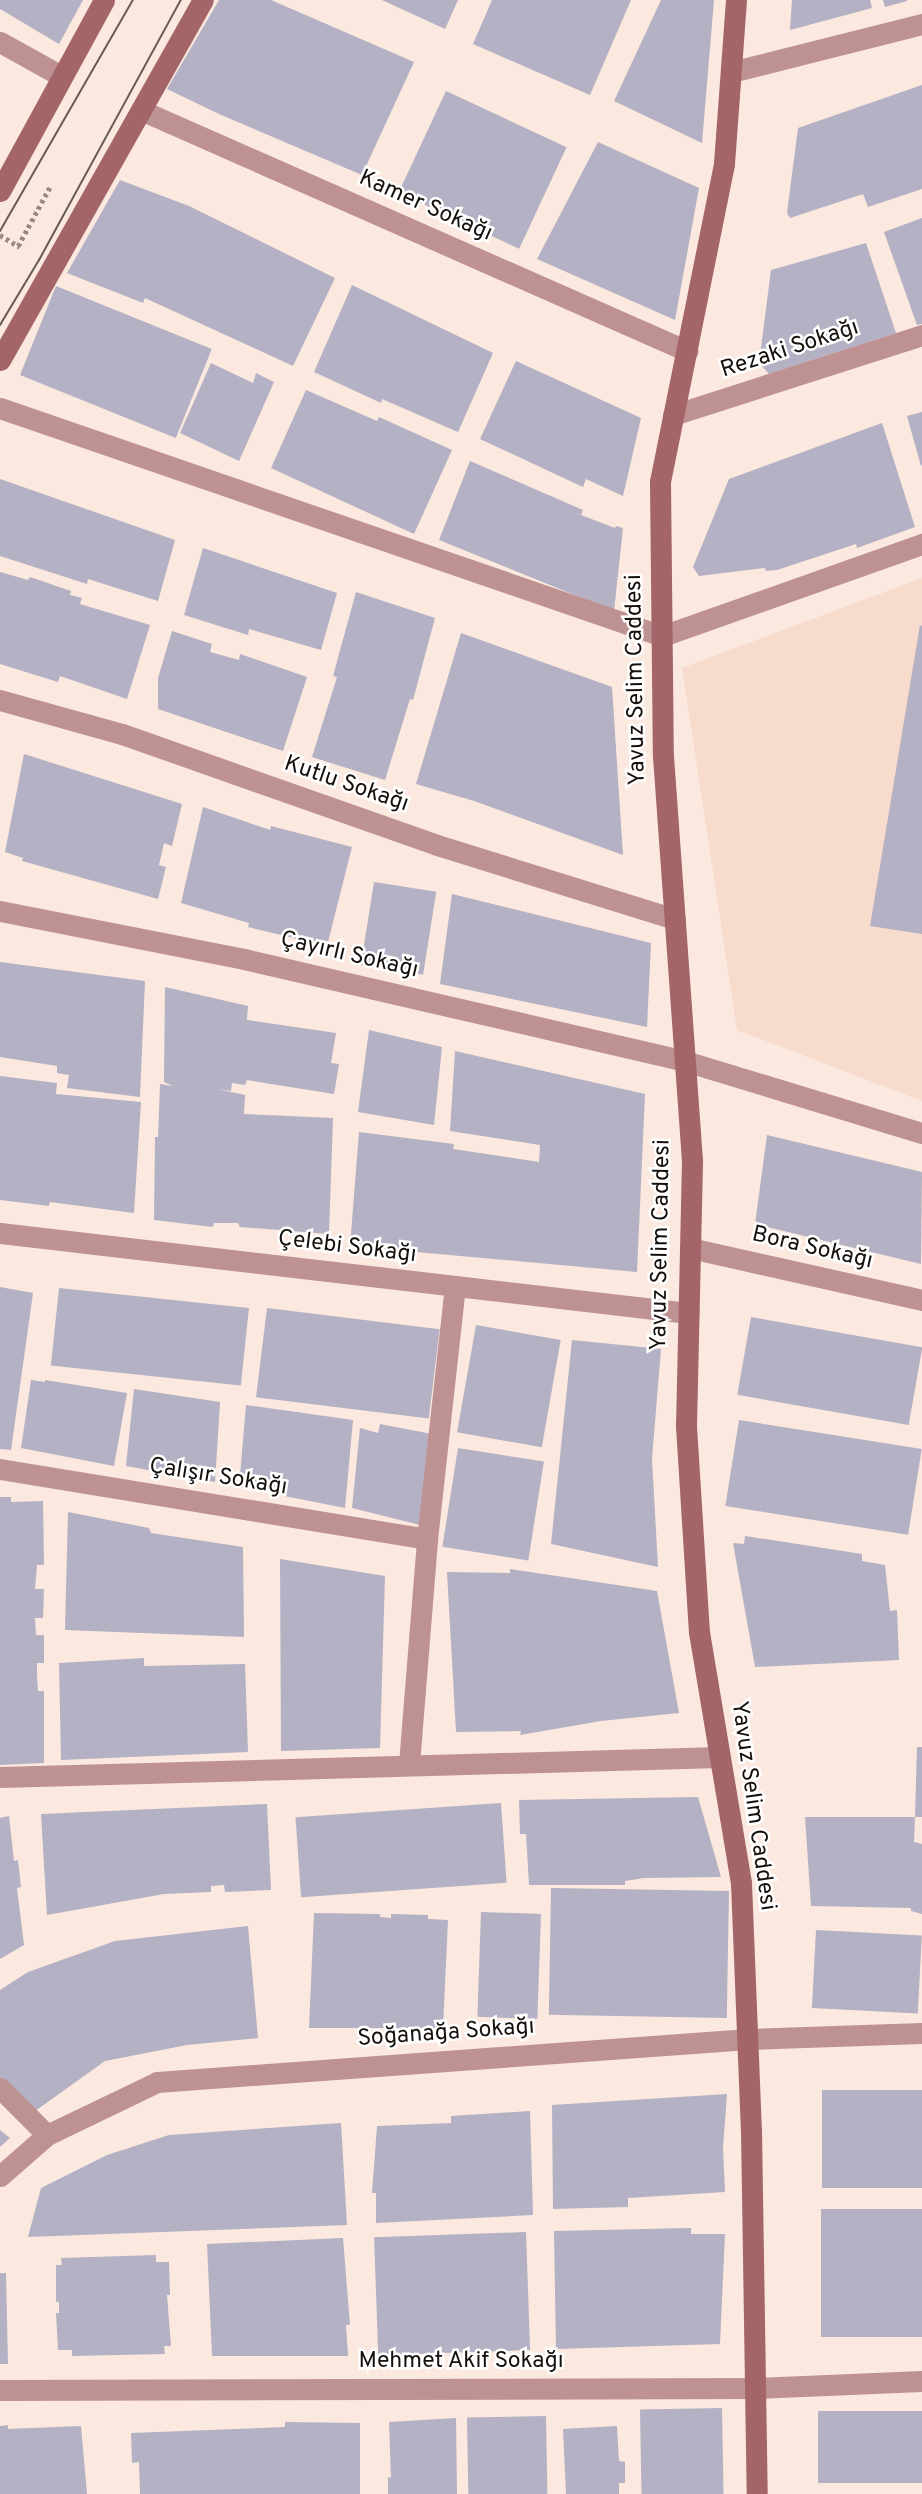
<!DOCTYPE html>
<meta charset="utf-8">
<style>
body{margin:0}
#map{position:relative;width:922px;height:2494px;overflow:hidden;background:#fbe8de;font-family:Overpass,sans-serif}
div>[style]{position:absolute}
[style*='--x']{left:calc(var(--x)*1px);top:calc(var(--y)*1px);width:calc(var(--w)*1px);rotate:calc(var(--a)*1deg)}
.built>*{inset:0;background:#f7dcce}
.building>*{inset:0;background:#b3b1c3;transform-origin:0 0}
.path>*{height:4.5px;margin-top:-2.25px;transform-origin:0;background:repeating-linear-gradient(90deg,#988a83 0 3.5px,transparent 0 7px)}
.street>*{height:21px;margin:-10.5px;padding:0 10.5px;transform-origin:10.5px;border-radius:10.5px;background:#be9193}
.secondary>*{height:21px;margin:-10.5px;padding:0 10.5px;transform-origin:10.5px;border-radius:10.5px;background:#a46568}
.tram>*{height:2px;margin:-1px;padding:0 1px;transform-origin:1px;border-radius:1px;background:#665b55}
span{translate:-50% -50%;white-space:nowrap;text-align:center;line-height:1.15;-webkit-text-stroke:5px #fff;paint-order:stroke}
.street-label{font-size:23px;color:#16100c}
</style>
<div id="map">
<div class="built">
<i style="clip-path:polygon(922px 578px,922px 1101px,737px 1030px,682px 668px)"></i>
</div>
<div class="building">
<i style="clip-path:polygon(0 0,83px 0,59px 44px,0 9px)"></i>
<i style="clip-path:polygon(219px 0,271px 0,414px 62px,362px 175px,219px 114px,167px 89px)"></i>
<i style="clip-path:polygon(382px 0,458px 0,445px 29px)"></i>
<i style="clip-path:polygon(492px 0,631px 0,590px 95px,473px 44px)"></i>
<i style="clip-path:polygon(661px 0,714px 0,702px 143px,614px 101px)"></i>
<i style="clip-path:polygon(792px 0,870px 0,872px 8px,790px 30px)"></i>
<i style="clip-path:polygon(883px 0,907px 0,907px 1px,885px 7px)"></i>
<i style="clip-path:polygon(922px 85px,922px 189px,868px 207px,863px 194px,790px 218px,787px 213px,798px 128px)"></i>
<i style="left:446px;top:91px;width:133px;height:112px;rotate:25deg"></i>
<i style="clip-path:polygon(598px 142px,699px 188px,675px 320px,537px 259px)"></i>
<i style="clip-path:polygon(120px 180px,189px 206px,335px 278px,293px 366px,145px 298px,143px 303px,67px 273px)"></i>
<i style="clip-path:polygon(922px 218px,922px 324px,917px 325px,884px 232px)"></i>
<i style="clip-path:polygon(866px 243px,896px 333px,769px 374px,759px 363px,771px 270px)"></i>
<i style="clip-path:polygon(352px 285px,493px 353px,458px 432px,382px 399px,381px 403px,314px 372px)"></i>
<i style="left:56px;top:286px;width:168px;height:96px;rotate:22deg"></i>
<i style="clip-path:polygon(516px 361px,641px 418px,623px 496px,586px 479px,583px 487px,480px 439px)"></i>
<i style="clip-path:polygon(211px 363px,253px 383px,256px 373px,274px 382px,239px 461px,180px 433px)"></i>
<i style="clip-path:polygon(306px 390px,377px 421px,379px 417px,452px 450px,414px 534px,271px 468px)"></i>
<i style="clip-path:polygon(922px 412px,922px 465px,921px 466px,907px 416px)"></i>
<i style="clip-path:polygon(882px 423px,915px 527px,857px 548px,856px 544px,777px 570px,766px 571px,765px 568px,699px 576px,693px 567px,729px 479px)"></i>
<i style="clip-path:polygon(470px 461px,583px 510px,581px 515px,615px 528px,616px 526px,623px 528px,614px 611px,439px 540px)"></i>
<i style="clip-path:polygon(0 479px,175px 540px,158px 601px,88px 579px,87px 584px,0 556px)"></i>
<i style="clip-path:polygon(203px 548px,337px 593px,321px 650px,249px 629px,248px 635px,184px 615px)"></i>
<i style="clip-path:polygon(0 572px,28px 580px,30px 577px,71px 591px,70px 595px,82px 598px,80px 604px,150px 625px,127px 699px,60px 676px,58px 682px,0 664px)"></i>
<i style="clip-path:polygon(356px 592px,435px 618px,413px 700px,410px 699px,385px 780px,312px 757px,337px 677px,333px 676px)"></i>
<i style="clip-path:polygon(920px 625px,922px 626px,922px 934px,870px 926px)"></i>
<i style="clip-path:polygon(172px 631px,212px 644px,210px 652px,239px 660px,240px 654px,307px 677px,283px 751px,158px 709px,158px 678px)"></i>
<i style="clip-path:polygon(461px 633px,612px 687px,623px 855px,474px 801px,416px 784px)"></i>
<i style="clip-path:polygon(24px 754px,182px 804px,172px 846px,164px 843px,159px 865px,166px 867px,158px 899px,22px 861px,23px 858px,5px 852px)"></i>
<i style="clip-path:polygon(203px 807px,270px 830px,271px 826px,352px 847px,327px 946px,248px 927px,249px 923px,181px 903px)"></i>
<i style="left:374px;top:882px;width:63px;height:84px;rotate:9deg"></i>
<i style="clip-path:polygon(452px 894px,651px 943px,647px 1027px,440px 984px)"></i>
<i style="clip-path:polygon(0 962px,145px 981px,140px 1097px,67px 1088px,69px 1075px,57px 1073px,57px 1066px,0 1057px)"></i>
<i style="clip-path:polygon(165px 987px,248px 1006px,247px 1020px,336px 1033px,331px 1063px,339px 1064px,334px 1094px,247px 1080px,245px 1085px,232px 1083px,231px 1091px,217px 1089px,245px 1095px,244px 1114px,333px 1118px,329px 1234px,240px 1227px,238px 1223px,214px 1223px,213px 1227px,154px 1220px,155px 1137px,158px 1137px,160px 1084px,173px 1086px,164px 1082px)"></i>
<i style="clip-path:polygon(369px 1030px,442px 1047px,434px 1125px,358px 1112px)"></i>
<i style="clip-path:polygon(455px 1051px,645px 1094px,637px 1272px,350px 1246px,359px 1132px,454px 1144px,453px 1149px,539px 1162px,540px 1145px,450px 1131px)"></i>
<i style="clip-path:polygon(0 1076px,57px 1083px,56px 1094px,141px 1102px,134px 1213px,50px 1202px,49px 1206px,0 1200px)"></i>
<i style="clip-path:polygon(767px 1135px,922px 1172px,921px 1264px,755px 1224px)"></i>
<i style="clip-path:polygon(0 1287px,33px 1293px,11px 1450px,0 1449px)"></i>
<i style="left:59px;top:1288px;width:191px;height:78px;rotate:6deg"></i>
<i style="left:267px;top:1308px;width:174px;height:90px;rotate:7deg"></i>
<i style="left:751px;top:1317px;width:174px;height:79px;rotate:10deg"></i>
<i style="left:476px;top:1325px;width:86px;height:109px;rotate:10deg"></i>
<i style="clip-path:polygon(572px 1340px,661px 1349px,652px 1459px,658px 1567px,551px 1544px)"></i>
<i style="clip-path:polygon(31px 1380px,45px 1382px,45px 1380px,127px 1393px,114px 1466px,21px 1448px)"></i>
<i style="clip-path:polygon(134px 1389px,220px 1402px,215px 1482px,126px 1466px)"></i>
<i style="clip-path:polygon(246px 1405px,353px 1420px,345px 1508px,239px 1487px)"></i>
<i style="left:739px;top:1420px;width:185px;height:87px;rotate:9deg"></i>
<i style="clip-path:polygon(380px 1424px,432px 1434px,420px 1525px,352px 1508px,360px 1428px,378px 1433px)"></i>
<i style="left:458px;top:1448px;width:87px;height:100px;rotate:9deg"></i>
<i style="clip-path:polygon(0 1497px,11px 1497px,11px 1502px,43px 1501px,44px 1565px,37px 1565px,35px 1589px,44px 1589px,43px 1618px,35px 1618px,36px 1635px,44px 1635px,44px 1663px,37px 1663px,37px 1675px,38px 1691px,44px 1691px,44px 1763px,0 1765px)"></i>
<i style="clip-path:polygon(68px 1512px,149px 1528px,151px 1533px,243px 1547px,244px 1637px,65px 1630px)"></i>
<i style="clip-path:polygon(745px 1536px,862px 1554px,862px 1561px,885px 1565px,890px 1611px,897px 1610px,899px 1660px,755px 1667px,733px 1543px,744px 1544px)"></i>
<i style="clip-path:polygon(280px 1559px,385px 1576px,380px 1748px,281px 1751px)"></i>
<i style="clip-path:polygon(510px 1569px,657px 1591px,679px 1713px,601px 1721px,520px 1735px,521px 1731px,456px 1732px,447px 1572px,510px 1573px)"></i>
<i style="clip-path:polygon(144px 1658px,144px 1666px,245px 1664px,248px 1752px,61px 1760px,59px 1663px)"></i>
<i style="clip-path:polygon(917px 1747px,922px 1747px,922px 1817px,915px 1817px)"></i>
<i style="clip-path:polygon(698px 1797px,721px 1877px,644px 1878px,625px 1881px,625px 1885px,529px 1885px,526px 1834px,520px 1834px,519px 1800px)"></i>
<i style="left:501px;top:1803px;width:80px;height:206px;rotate:86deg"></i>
<i style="clip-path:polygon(267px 1804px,271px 1890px,225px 1892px,224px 1885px,211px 1886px,211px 1892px,164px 1894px,47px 1915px,41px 1814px)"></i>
<i style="clip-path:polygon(9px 1816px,14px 1861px,18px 1860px,21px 1887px,17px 1888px,24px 1945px,0 1959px,0 1818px)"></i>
<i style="clip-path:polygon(805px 1817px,915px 1817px,914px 1842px,922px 1844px,922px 1914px,911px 1911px,911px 1908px,811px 1906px)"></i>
<i style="left:729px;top:1891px;width:127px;height:178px;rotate:91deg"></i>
<i style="clip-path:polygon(314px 1913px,380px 1914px,380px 1917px,391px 1918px,391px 1914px,428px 1915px,428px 1919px,448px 1920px,443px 2028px,309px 2028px)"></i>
<i style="left:541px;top:1914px;width:105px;height:60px;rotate:92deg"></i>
<i style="clip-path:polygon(248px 1926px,258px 2038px,187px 2045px,105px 2061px,31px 2114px,0 2081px,0 1990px,28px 1972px,115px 1941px)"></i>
<i style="left:816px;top:1930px;width:106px;height:78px;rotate:3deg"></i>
<i style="left:922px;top:2090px;width:98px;height:100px;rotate:90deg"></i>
<i style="clip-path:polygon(727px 2094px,723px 2148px,725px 2192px,628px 2198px,628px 2207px,553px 2209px,552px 2105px)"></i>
<i style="clip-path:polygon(530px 2111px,533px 2215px,376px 2223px,376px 2193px,372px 2193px,377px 2126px,451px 2123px,451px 2116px)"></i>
<i style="clip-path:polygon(341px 2123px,347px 2225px,28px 2237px,41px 2188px,107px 2155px,169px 2135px)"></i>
<i style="clip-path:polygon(0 2130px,10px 2138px,0 2147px)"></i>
<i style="left:922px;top:2209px;width:128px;height:101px;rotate:90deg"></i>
<i style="clip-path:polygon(691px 2228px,691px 2234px,725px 2234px,720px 2344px,556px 2349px,554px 2231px)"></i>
<i style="left:526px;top:2232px;width:118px;height:152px;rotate:88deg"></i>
<i style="clip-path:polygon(343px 2238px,350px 2325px,346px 2325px,348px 2356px,212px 2356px,207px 2244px)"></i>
<i style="clip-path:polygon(156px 2255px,156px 2262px,169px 2262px,170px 2295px,167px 2295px,171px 2346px,164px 2346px,165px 2354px,72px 2356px,72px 2350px,58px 2350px,56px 2313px,59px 2313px,59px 2302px,56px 2302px,56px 2265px,62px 2265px,61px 2258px)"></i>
<i style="clip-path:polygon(0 2273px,6px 2273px,8px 2364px,0 2364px)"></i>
<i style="left:722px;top:2408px;width:86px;height:82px;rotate:89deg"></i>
<i style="left:922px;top:2411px;width:72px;height:104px;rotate:90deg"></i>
<i style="left:546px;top:2416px;width:78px;height:79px;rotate:89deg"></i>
<i style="clip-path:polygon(456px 2418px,457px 2494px,388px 2494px,388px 2477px,391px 2478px,389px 2422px)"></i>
<i style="clip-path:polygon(285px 2422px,360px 2423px,360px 2494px,140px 2494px,139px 2462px,132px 2463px,131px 2433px,285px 2427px)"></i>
<i style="clip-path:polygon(8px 2425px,8px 2429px,81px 2426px,87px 2494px,0 2494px,0 2426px)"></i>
<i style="clip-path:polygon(617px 2426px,619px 2461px,625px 2462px,625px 2483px,619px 2483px,619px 2494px,566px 2494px,563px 2429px)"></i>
</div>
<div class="path">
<i style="--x:0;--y:235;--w:23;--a:31"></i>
<i style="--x:18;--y:246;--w:69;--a:-61.6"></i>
</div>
<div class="street">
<i style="--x:0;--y:42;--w:70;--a:29.1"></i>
<i style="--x:731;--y:72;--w:197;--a:-14.1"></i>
<i style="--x:143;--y:111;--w:595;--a:23.81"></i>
<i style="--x:0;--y:408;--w:700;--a:19"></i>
<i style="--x:662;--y:636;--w:276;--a:-19.5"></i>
<i style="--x:673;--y:415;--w:262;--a:-17.8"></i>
<i style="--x:0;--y:700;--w:127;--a:15.6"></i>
<i style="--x:122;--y:734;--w:334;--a:19.4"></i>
<i style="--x:437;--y:845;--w:249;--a:17.3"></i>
<i style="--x:0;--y:911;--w:249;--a:11.1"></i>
<i style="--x:244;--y:959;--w:453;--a:13"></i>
<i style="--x:685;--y:1061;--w:248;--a:16.9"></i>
<i style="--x:0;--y:1233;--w:693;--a:6.63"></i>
<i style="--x:690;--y:1248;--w:238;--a:12.6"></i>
<i style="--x:0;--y:1469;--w:433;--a:9.3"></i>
<i style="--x:409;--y:1764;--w:226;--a:-85.4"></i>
<i style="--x:427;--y:1539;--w:254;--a:-83.7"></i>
<i style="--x:0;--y:1777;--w:720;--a:-1.59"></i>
<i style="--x:0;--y:2088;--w:66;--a:45"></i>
<i style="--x:0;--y:2176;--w:62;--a:-41.1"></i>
<i style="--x:47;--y:2135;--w:122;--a:-25.7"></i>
<i style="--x:157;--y:2082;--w:593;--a:-4.16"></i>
<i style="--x:748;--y:2039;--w:174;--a:-2"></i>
<i style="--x:0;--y:2390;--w:756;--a:-0.15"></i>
<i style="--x:756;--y:2388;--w:166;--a:-2.4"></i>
</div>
<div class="secondary">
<i style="--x:736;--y:0;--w:164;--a:94.2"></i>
<i style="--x:724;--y:164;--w:324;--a:101.4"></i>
<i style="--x:660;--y:482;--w:274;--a:89.4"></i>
<i style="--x:663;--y:756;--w:407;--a:85.9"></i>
<i style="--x:692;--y:1162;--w:264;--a:91.3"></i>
<i style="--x:686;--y:1426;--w:206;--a:86.4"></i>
<i style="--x:699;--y:1632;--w:254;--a:80.5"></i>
<i style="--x:741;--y:1883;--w:247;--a:87.7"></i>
<i style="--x:751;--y:2130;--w:364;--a:89.1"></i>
<i style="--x:0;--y:191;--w:217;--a:-61.4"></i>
<i style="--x:0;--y:360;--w:413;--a:-60.6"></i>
</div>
<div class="tram">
<i style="--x:0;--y:231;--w:267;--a:-60.1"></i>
<i style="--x:0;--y:325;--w:76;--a:-59"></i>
<i style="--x:39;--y:260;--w:296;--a:-61.4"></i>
</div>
<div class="street-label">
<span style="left:425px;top:207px;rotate:24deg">Kamer Sokağı</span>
<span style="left:790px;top:350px;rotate:-18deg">Rezaki Sokağı</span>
<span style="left:637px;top:680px;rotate:-91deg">Yavuz Selim Caddesi</span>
<span style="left:346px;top:785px;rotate:19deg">Kutlu Sokağı</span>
<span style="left:349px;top:956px;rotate:13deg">Çayırlı Sokağı</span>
<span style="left:662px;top:1245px;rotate:-89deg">Yavuz Selim Caddesi</span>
<span style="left:347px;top:1248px;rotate:7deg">Çelebi Sokağı</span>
<span style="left:812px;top:1249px;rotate:13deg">Bora Sokağı</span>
<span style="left:218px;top:1478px;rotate:9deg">Çalışır Sokağı</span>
<span style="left:752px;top:1806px;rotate:82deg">Yavuz Selim Caddesi</span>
<span style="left:446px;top:2034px;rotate:-4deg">Soğanağa Sokağı</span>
<span style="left:461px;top:2362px">Mehmet Akif Sokağı</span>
</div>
</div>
